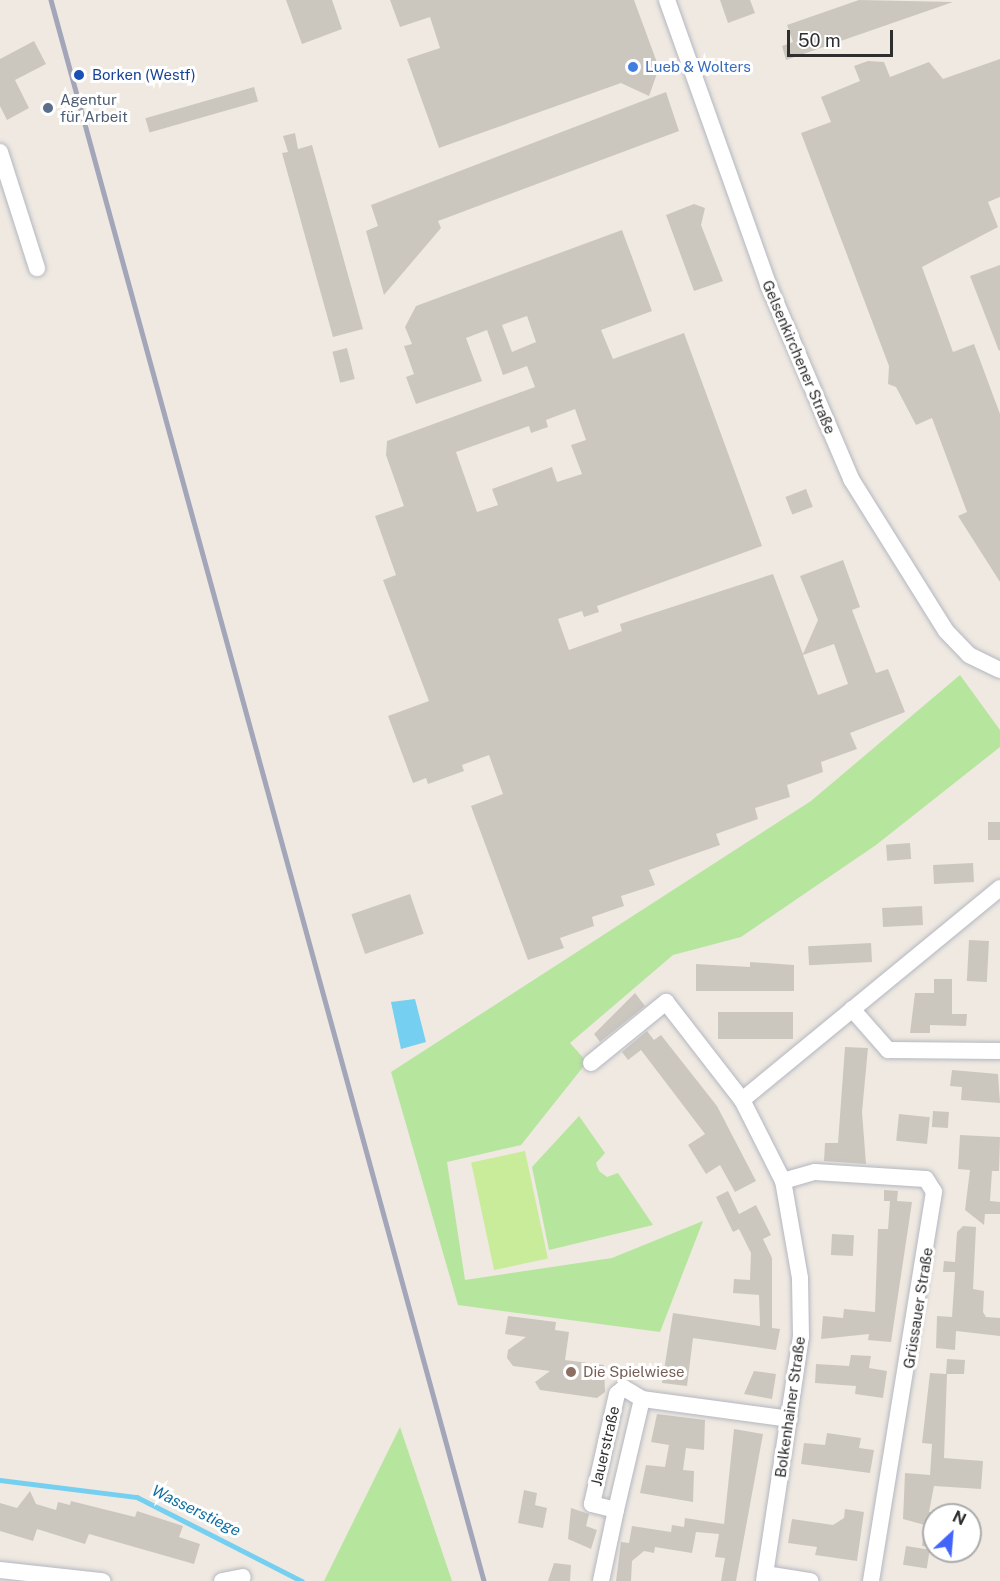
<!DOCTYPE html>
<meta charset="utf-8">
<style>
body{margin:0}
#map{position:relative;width:1000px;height:1581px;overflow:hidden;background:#efe9e1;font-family:"Public Sans",sans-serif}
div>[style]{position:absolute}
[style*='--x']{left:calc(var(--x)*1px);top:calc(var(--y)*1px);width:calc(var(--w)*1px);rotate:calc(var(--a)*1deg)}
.green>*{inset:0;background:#b6e59e}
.pitch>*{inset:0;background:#c9ec9a;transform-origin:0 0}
.water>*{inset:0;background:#75cff0}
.stream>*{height:4.5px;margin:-2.25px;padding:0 2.25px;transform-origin:2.25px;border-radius:2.25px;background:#75cff0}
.building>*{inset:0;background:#cbc7bf;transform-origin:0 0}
.roads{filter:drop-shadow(0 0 2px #b4b7c1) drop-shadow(0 0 2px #b4b7c1)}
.street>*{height:16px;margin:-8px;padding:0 8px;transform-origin:8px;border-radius:8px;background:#fff}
.rail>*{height:4.5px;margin:-2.25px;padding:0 2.25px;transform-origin:2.25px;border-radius:2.25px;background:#a3a6b8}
.dots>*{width:16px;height:16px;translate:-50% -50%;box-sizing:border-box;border:3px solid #fff;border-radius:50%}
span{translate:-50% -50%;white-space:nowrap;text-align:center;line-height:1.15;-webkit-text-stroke:6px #fff;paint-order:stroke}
.shop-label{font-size:15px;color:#366cbe}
.left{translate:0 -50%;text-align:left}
.transit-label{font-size:15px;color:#164399}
.service-label{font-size:15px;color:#4e5e75}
.street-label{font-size:15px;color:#2e2e2e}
.education-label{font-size:15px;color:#785e54}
.water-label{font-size:16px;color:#0d6fa3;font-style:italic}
.north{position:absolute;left:922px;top:1503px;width:60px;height:60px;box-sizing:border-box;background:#fff;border:2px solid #ababab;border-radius:50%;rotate:26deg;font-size:16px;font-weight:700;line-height:24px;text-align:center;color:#2e2e2e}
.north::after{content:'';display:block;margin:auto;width:21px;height:27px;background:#4264fb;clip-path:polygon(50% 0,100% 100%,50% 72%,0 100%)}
.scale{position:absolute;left:787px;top:30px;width:106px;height:27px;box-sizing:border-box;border:3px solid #2e2e2e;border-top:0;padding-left:8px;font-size:18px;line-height:21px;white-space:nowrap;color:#2e2e2e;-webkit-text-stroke:4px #fff;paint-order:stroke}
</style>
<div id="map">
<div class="green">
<i style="clip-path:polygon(960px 675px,1000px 730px,1000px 747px,876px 845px,741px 937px,673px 955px,570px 1043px,587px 1062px,521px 1145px,447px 1162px,465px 1280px,612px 1258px,703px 1221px,660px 1332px,458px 1305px,391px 1072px,811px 801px)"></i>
<i style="clip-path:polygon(579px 1116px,605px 1153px,596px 1163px,599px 1171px,607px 1177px,618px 1173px,653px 1225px,549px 1250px,532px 1167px)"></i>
<i style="clip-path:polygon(400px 1427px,452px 1581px,324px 1581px)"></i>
</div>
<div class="pitch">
<i style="left:525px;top:1151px;width:110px;height:55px;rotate:78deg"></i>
</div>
<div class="water">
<i style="clip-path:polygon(415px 999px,426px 1042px,401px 1049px,391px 1002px)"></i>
</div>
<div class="stream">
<i style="--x:0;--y:1480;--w:138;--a:7.1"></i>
<i style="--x:137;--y:1497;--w:185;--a:27"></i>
</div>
<div class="building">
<i style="clip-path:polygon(286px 0,332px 0,342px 29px,302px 44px)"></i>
<i style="clip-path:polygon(390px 0,634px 0,659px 68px,649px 96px,621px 83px,439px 148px,407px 59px,440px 48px,430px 17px,400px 27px)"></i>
<i style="clip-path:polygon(720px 0,750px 0,755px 13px,728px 23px)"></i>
<i style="clip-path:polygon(859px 0,953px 2px,786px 60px,782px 46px,793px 42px,787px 25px)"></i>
<i style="clip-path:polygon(34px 41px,46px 64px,15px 80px,29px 108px,7px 120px,0 106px,0 59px)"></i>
<i style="clip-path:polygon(1000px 59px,1000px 197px,988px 202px,998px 227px,922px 267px,953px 352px,974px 344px,1000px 414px,1000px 582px,958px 516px,967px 512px,932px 418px,916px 425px,896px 387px,888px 384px,889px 366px,801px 133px,831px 122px,821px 97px,860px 81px,854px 66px,868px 61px,884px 62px,890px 77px,929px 62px,943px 79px)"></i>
<i style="left:254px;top:87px;width:15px;height:113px;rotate:74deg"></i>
<i style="clip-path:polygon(666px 92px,679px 131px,438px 221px,441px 228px,384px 295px,366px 231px,378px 226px,371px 205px)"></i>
<i style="clip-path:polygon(295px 133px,298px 149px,312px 145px,363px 329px,333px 337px,282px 153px,288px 152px,283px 136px)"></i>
<i style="clip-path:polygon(694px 204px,705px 208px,701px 225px,723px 281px,694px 291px,666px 215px)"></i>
<i style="clip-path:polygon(evenodd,622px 230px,652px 311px,601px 330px,613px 359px,684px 333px,762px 546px,597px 606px,599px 612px,584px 617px,582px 611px,558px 619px,569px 650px,622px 631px,620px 624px,773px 574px,803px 654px,818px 620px,800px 576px,843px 560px,860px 607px,852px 610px,876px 673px,888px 669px,905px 712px,850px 733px,857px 749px,821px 762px,823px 772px,787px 785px,790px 797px,755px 808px,758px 819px,716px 834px,720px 845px,649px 870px,655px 885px,621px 896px,624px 906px,592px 917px,594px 926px,560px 938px,564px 948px,528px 960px,471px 806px,503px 794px,489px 755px,462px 765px,464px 771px,428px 784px,426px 778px,413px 783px,388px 716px,429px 701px,383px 580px,396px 575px,375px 516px,404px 506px,386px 455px,387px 441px,535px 387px,527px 366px,503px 375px,487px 330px,466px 338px,482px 381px,416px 404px,406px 377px,414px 374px,404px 346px,412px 344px,405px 327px,416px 306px,622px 230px,527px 316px,536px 342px,512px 352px,502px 325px,527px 316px,622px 230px,575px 409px,586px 440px,571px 445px,582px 474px,557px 482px,552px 467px,492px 489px,498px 505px,477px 512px,456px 452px,529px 426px,531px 433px,548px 427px,546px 420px,575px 409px,622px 230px,834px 644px,848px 684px,818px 695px,803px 655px,834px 644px)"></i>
<i style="clip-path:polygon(1000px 265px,1000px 350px,999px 351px,970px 276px)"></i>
<i style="left:347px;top:348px;width:32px;height:15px;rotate:76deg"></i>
<i style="left:806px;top:489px;width:19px;height:22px;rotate:69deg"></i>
<i style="left:1000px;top:822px;width:18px;height:12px;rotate:90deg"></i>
<i style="left:910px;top:843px;width:16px;height:24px;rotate:86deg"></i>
<i style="left:973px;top:863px;width:19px;height:40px;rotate:87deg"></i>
<i style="left:410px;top:894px;width:42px;height:62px;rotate:71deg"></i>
<i style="left:922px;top:906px;width:19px;height:40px;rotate:87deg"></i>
<i style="left:969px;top:940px;width:20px;height:41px;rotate:3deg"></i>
<i style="left:871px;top:943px;width:19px;height:63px;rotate:87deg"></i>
<i style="clip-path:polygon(750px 962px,794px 965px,794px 991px,696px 991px,696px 964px,750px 967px)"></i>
<i style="clip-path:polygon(934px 979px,952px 979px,952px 1014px,967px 1014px,966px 1026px,930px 1025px,930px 1033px,910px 1033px,915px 993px,934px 993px)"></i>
<i style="clip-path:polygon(635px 993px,645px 1006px,600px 1042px,594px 1034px)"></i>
<i style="left:793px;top:1012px;width:27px;height:75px;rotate:90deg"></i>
<i style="clip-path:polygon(647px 1031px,654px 1040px,661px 1035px,717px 1106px,756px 1181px,735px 1192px,720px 1165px,706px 1174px,688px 1145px,705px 1134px,641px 1050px,628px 1060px,622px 1052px)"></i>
<i style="clip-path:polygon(845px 1047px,868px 1048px,862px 1112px,866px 1164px,824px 1161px,825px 1143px,838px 1143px)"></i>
<i style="clip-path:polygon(952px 1070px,998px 1074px,1000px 1103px,961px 1100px,962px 1087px,950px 1086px)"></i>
<i style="left:933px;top:1111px;width:16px;height:16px;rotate:4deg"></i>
<i style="left:899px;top:1114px;width:31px;height:27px;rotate:6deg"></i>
<i style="clip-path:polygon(960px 1135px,1000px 1137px,999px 1171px,992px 1171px,990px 1201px,1000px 1202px,1000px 1214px,985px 1214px,984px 1225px,965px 1210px,970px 1170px,958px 1169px)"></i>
<i style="clip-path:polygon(884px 1190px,898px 1191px,897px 1201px,912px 1202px,891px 1342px,868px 1340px,869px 1334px,821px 1339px,823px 1316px,843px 1318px,844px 1309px,875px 1312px,878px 1229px,888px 1229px,890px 1201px,884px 1201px)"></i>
<i style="clip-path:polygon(728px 1191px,739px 1214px,756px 1205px,771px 1235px,763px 1239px,772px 1258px,772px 1328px,780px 1329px,776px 1350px,693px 1338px,687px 1386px,662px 1383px,673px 1313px,760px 1326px,759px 1295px,733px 1293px,734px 1279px,750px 1280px,751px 1253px,739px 1229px,733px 1232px,716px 1197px)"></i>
<i style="clip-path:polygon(963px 1226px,976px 1227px,973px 1289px,984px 1291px,983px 1312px,986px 1317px,1000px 1318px,1000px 1336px,956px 1331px,955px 1350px,936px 1348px,937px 1316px,952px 1317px,955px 1272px,943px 1272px,944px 1261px,955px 1262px,957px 1232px)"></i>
<i style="left:832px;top:1234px;width:22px;height:21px;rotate:3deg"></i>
<i style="clip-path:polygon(508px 1316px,556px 1322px,555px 1330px,569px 1332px,565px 1360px,604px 1365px,605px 1392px,597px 1398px,540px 1390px,535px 1382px,550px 1371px,513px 1366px,507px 1358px,508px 1350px,526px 1337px,505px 1334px)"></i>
<i style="clip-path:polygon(851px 1355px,871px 1356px,869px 1368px,887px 1371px,883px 1398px,855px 1394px,856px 1386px,815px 1383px,816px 1364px,849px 1366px)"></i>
<i style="clip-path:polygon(947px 1359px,965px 1360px,964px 1374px,947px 1374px,944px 1458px,983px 1461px,981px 1489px,934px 1486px,929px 1512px,934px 1512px,934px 1547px,922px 1546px,925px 1525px,903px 1519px,905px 1473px,930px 1475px,932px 1444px,922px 1443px,930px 1373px,946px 1374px)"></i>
<i style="clip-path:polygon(754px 1371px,776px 1374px,772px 1399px,744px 1394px)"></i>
<i style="clip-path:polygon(657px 1414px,705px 1420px,704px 1450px,686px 1448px,683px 1470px,694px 1471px,693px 1502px,640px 1493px,646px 1465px,665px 1467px,669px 1445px,651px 1442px)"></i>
<i style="clip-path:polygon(734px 1429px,763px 1434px,736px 1581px,721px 1581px,725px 1558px,715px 1557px,719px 1534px,696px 1532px,692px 1553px,655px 1547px,654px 1553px,644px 1551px,632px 1561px,631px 1581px,616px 1581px,621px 1542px,629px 1543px,632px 1526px,671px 1532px,672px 1525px,684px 1527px,685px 1518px,724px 1524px)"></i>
<i style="clip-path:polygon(827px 1433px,861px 1438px,859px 1448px,874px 1450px,870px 1473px,801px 1464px,804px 1443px,825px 1445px)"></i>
<i style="clip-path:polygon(524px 1490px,537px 1493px,535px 1505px,547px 1508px,543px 1528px,518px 1523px)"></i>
<i style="clip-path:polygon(30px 1491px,36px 1504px,56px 1510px,58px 1502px,70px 1505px,71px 1501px,135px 1517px,137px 1511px,183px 1526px,179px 1537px,200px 1544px,194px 1564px,89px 1534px,85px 1544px,37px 1529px,33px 1541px,0 1531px,0 1503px,17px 1508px)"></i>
<i style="clip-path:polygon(571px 1508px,589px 1514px,586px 1526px,597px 1530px,591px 1549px,568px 1539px)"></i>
<i style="clip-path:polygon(845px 1509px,864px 1512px,857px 1561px,815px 1555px,817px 1547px,788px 1543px,792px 1519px,833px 1525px,844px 1518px)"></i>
<i style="left:906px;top:1546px;width:24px;height:19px;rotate:9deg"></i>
<i style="clip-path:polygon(554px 1563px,571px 1565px,570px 1581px,548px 1581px)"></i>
</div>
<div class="roads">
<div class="street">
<i style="--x:667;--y:0;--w:301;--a:70.4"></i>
<i style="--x:768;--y:284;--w:212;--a:66.9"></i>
<i style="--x:851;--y:479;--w:179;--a:58"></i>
<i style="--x:946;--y:631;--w:33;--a:46"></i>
<i style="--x:969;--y:655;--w:34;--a:26"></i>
<i style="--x:0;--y:152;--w:122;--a:72.3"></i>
<i style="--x:852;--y:1009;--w:55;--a:48.7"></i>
<i style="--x:888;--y:1050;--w:112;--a:0.5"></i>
<i style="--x:591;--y:1063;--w:97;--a:-39.1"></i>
<i style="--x:666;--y:1002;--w:124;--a:52.2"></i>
<i style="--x:783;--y:1181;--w:33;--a:-16"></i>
<i style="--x:815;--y:1172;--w:111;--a:3.6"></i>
<i style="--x:926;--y:1179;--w:15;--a:58"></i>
<i style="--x:934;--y:1192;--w:394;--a:99.2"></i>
<i style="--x:642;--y:1399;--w:114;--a:103.2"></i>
<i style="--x:616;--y:1510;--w:25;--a:-166"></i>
<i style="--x:592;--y:1504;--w:113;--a:-77.2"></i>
<i style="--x:617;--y:1394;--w:9;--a:-41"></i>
<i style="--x:624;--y:1388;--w:21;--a:31"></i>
<i style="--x:642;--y:1399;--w:149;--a:7.7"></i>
<i style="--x:0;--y:1570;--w:103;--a:6.2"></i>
<i style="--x:765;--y:1574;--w:46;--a:8.8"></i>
<i style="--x:222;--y:1581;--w:21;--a:-11"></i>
<i style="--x:601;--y:1581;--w:73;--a:-78.1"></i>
<i style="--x:764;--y:1581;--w:247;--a:-81.4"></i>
<i style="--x:801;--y:1337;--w:59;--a:-91"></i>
<i style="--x:800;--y:1278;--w:98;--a:-99.9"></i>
<i style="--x:783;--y:1181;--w:91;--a:-116.8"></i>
<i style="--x:742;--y:1100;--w:334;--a:-39.4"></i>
</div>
</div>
<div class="rail">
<i style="--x:51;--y:0;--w:1639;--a:74.68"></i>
</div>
<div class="dots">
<i style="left:633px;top:67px;background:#3f7fe0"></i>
<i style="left:79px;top:75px;background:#1a4fb4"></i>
<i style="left:48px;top:108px;background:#5c6f8a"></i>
<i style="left:571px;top:1372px;background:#8d6e63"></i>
</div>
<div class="shop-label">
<span class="left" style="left:645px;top:67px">Lueb &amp; Wolters</span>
</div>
<div class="transit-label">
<span class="left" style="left:92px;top:75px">Borken (Westf)</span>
</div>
<div class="service-label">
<span class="left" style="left:60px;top:108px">Agentur<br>für Arbeit</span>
</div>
<div class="street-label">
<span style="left:799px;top:357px;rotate:67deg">Gelsenkirchener Straße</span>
<span style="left:918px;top:1308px;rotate:-81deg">Grüssauer Straße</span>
<span style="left:790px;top:1407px;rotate:-82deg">Bolkenhainer Straße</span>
<span style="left:605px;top:1446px;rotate:-77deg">Jauerstraße</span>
</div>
<div class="education-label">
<span class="left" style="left:583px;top:1372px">Die Spielwiese</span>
</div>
<div class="water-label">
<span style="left:196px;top:1511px;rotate:26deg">Wasserstiege</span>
</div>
<div class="north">N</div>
<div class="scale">50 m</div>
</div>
